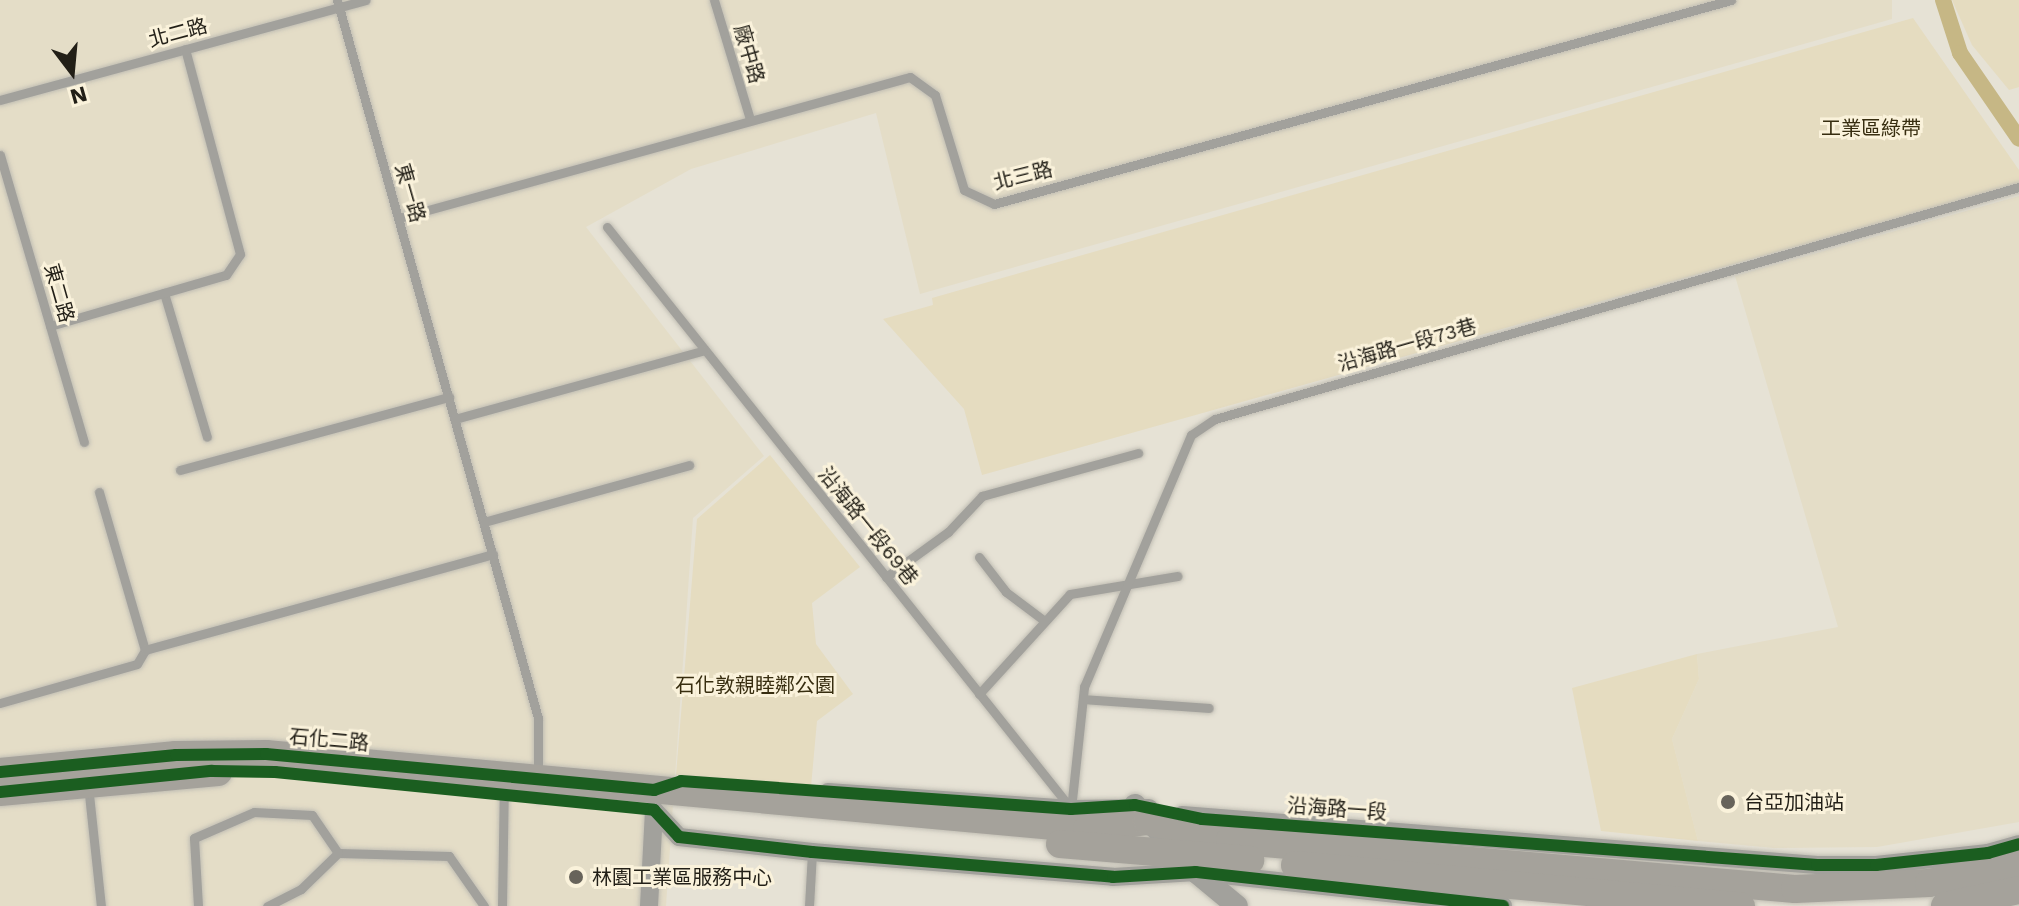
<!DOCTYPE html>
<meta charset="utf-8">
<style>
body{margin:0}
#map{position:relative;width:2019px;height:906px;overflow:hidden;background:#e6e2d5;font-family:"Work Sans","Noto Sans TC",sans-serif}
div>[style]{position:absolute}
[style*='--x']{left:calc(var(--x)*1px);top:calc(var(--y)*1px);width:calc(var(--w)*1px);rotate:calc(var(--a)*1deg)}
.built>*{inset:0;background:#e4ddc7}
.green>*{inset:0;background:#e5dcc0}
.canal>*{height:16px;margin:-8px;padding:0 8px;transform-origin:8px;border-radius:8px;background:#c6b785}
.roads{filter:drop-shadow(0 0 2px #c1beb4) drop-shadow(0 0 2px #c1beb4)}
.service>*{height:9px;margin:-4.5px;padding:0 4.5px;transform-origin:4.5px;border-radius:4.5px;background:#a2a19c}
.minor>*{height:18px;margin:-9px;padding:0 9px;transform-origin:9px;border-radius:9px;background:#a2a19c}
.tertiary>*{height:22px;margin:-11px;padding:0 11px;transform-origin:11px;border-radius:11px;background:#a2a19c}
.primary>*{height:28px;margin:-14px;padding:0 14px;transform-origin:14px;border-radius:14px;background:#a5a29b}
.cycleway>*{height:12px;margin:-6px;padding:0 6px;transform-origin:6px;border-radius:6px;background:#1b5e20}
.dots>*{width:22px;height:22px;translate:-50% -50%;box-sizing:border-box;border:4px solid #faf2db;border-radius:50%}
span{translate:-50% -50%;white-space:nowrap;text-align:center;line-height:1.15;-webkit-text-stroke:6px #faf2db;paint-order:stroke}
.street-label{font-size:20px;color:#221f17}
.park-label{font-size:20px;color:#372d0f}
.poi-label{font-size:20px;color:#221f17}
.left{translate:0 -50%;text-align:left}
.north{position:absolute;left:32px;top:32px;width:80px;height:80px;-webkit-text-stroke:6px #faf2db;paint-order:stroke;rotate:164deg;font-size:22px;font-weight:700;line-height:32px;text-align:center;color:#221f17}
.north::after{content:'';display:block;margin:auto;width:28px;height:36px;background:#221f17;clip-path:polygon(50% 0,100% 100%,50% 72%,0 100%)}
</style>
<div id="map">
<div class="built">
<i style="clip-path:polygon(0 0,1892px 0,1892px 19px,920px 294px,876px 113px,691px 169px,586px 227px,764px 456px,693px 518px,666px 906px,0 906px)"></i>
<i style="clip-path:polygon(2019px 196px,2019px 822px,1877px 847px,1774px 848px,1698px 841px,1672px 739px,1699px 679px,1697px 654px,1838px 627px,1735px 276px)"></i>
</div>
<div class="green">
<i style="clip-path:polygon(1952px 0,2019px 0,2019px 87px,2009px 90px,1972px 45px)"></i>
<i style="clip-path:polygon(1913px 18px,2019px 170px,2019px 184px,982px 475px,964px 409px,883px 319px,933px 305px,932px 298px)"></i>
<i style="clip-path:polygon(770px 455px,860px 567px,812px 603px,816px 644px,853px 694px,817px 721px,811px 787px,676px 775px,697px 519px)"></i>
<i style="clip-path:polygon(1697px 654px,1699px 679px,1672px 739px,1698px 841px,1601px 831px,1572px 688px)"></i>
</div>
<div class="canal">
<i style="--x:1943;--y:0;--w:56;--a:72.2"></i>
<i style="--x:1960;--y:53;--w:104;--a:55.5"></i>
</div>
<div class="roads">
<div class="service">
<i style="--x:337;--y:0;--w:746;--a:74.36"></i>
<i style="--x:538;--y:718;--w:80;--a:90"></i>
<i style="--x:714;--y:0;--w:124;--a:73.2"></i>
<i style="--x:0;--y:100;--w:379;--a:-15.3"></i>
<i style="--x:0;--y:155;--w:299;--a:73.7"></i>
<i style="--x:399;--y:218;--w:530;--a:-15.43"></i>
<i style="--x:910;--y:77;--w:31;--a:36"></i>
<i style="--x:935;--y:95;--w:99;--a:73"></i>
<i style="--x:964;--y:190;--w:33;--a:25"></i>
<i style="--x:994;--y:204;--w:765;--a:-15.47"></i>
<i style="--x:607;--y:227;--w:741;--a:51.41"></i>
<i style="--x:164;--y:293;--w:150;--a:73.4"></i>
<i style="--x:50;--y:326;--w:183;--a:-16.2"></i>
<i style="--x:226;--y:275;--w:25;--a:-56"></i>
<i style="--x:240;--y:254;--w:212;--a:-105"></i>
<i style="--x:455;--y:419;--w:259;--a:-15.4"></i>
<i style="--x:180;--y:470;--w:279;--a:-15.2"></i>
<i style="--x:99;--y:492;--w:165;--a:73.8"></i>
<i style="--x:484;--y:522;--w:213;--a:-15.5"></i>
<i style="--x:979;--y:557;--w:44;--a:52.4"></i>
<i style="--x:1006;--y:592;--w:45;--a:36.9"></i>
<i style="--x:886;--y:577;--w:77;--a:-36"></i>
<i style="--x:948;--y:532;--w:50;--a:-46.6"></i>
<i style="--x:982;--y:496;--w:162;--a:-15.4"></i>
<i style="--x:979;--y:694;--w:135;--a:-47.7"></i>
<i style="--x:1070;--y:594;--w:109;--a:-9.5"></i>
<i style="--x:1083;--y:699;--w:126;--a:4.1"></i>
<i style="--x:0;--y:703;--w:142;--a:-15.9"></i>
<i style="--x:137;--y:664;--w:16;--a:-60"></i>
<i style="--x:145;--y:650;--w:361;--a:-15.4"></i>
<i style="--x:88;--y:785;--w:122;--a:83.9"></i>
<i style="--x:1071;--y:809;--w:123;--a:-83.9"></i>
<i style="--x:1084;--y:687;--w:274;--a:-67"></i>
<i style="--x:1191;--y:435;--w:29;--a:-34"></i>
<i style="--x:1215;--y:419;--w:837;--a:-16.1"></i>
<i style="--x:338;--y:853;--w:111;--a:1.5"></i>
<i style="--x:449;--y:856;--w:61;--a:55"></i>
<i style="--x:198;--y:906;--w:68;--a:-93.4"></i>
<i style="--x:194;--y:838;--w:65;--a:-23.4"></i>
<i style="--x:254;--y:812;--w:58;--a:3"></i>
<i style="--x:312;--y:815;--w:46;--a:55.6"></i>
<i style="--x:338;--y:853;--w:52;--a:135.8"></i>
<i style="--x:301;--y:889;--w:38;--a:153"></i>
<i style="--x:502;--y:906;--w:128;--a:-89.1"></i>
<i style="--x:809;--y:906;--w:54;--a:-86.8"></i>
</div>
<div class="minor">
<i style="--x:828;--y:792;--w:244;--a:4"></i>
<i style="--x:1071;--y:809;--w:78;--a:-0.7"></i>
<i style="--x:654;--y:810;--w:37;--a:47"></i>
<i style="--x:679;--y:837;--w:134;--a:6.4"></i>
<i style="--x:812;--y:852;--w:302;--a:4.7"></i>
<i style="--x:1113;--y:877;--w:83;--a:-3.4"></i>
<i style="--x:1196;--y:872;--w:309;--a:6.3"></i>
<i style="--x:1182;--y:815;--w:637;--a:4.5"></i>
<i style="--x:1817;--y:865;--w:59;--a:0"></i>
<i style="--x:1876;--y:865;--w:113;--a:-6.1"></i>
<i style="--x:1988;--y:853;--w:32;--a:-16"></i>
<i style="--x:649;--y:906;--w:96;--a:-87"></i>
</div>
<div class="tertiary">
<i style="--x:1135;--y:805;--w:91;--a:47.7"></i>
<i style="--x:1196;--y:872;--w:53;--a:39.7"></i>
</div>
<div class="primary">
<i style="--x:0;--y:772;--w:177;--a:-5.5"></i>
<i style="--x:176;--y:755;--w:90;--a:-0.6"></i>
<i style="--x:266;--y:754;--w:824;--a:5.22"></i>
<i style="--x:1087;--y:829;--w:61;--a:-7.6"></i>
<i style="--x:1147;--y:821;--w:85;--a:12.9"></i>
<i style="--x:1230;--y:840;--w:567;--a:4.96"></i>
<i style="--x:1795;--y:889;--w:134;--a:-2.6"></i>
<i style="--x:1929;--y:883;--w:92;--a:-11.9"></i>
<i style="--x:0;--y:792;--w:219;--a:-5.2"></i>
<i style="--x:1060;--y:844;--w:191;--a:4.8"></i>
<i style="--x:1295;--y:865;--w:448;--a:5.3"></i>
<i style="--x:1945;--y:906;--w:76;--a:-12.2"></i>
</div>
</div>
<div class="cycleway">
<i style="--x:0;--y:772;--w:177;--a:-5.5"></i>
<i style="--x:176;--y:755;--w:90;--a:-0.6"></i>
<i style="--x:266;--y:754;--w:390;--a:5.3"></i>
<i style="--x:654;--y:790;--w:28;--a:-18"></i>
<i style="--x:681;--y:781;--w:391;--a:4.1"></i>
<i style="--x:1071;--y:809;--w:64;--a:-3.6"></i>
<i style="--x:1135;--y:805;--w:68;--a:11.8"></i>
<i style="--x:1202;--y:819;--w:617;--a:4.28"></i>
<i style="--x:1817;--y:865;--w:59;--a:0"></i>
<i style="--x:1876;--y:865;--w:113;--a:-6.1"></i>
<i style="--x:1988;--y:853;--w:32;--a:-16"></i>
<i style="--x:0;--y:792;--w:213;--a:-5.7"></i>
<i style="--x:212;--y:771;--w:63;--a:0.9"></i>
<i style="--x:275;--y:772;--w:381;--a:5.7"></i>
<i style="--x:654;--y:810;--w:37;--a:47"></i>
<i style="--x:679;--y:837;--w:134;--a:6.4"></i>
<i style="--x:812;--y:852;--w:302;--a:4.7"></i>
<i style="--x:1113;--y:877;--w:83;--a:-3.4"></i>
<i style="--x:1196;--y:872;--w:309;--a:6.3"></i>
</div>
<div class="dots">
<i style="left:1728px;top:802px;background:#67635a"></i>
<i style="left:576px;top:877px;background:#67635a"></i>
</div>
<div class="street-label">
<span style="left:178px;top:33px;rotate:-15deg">北二路</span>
<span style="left:749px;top:54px;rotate:74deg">廠中路</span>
<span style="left:1023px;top:176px;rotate:-14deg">北三路</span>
<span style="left:410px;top:193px;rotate:74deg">東一路</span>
<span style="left:59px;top:293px;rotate:74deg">東二路</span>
<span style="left:1407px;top:345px;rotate:-16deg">沿海路一段73巷</span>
<span style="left:868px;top:526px;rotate:51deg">沿海路一段69巷</span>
<span style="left:329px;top:740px;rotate:5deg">石化二路</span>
<span style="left:1337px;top:809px;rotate:4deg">沿海路一段</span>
</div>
<div class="park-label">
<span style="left:1871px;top:128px">工業區綠帶</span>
<span style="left:755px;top:685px">石化敦親睦鄰公園</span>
</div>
<div class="poi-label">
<span class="left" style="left:1744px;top:802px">台亞加油站</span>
<span class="left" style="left:592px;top:877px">林園工業區服務中心</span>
</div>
<div class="north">N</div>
</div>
